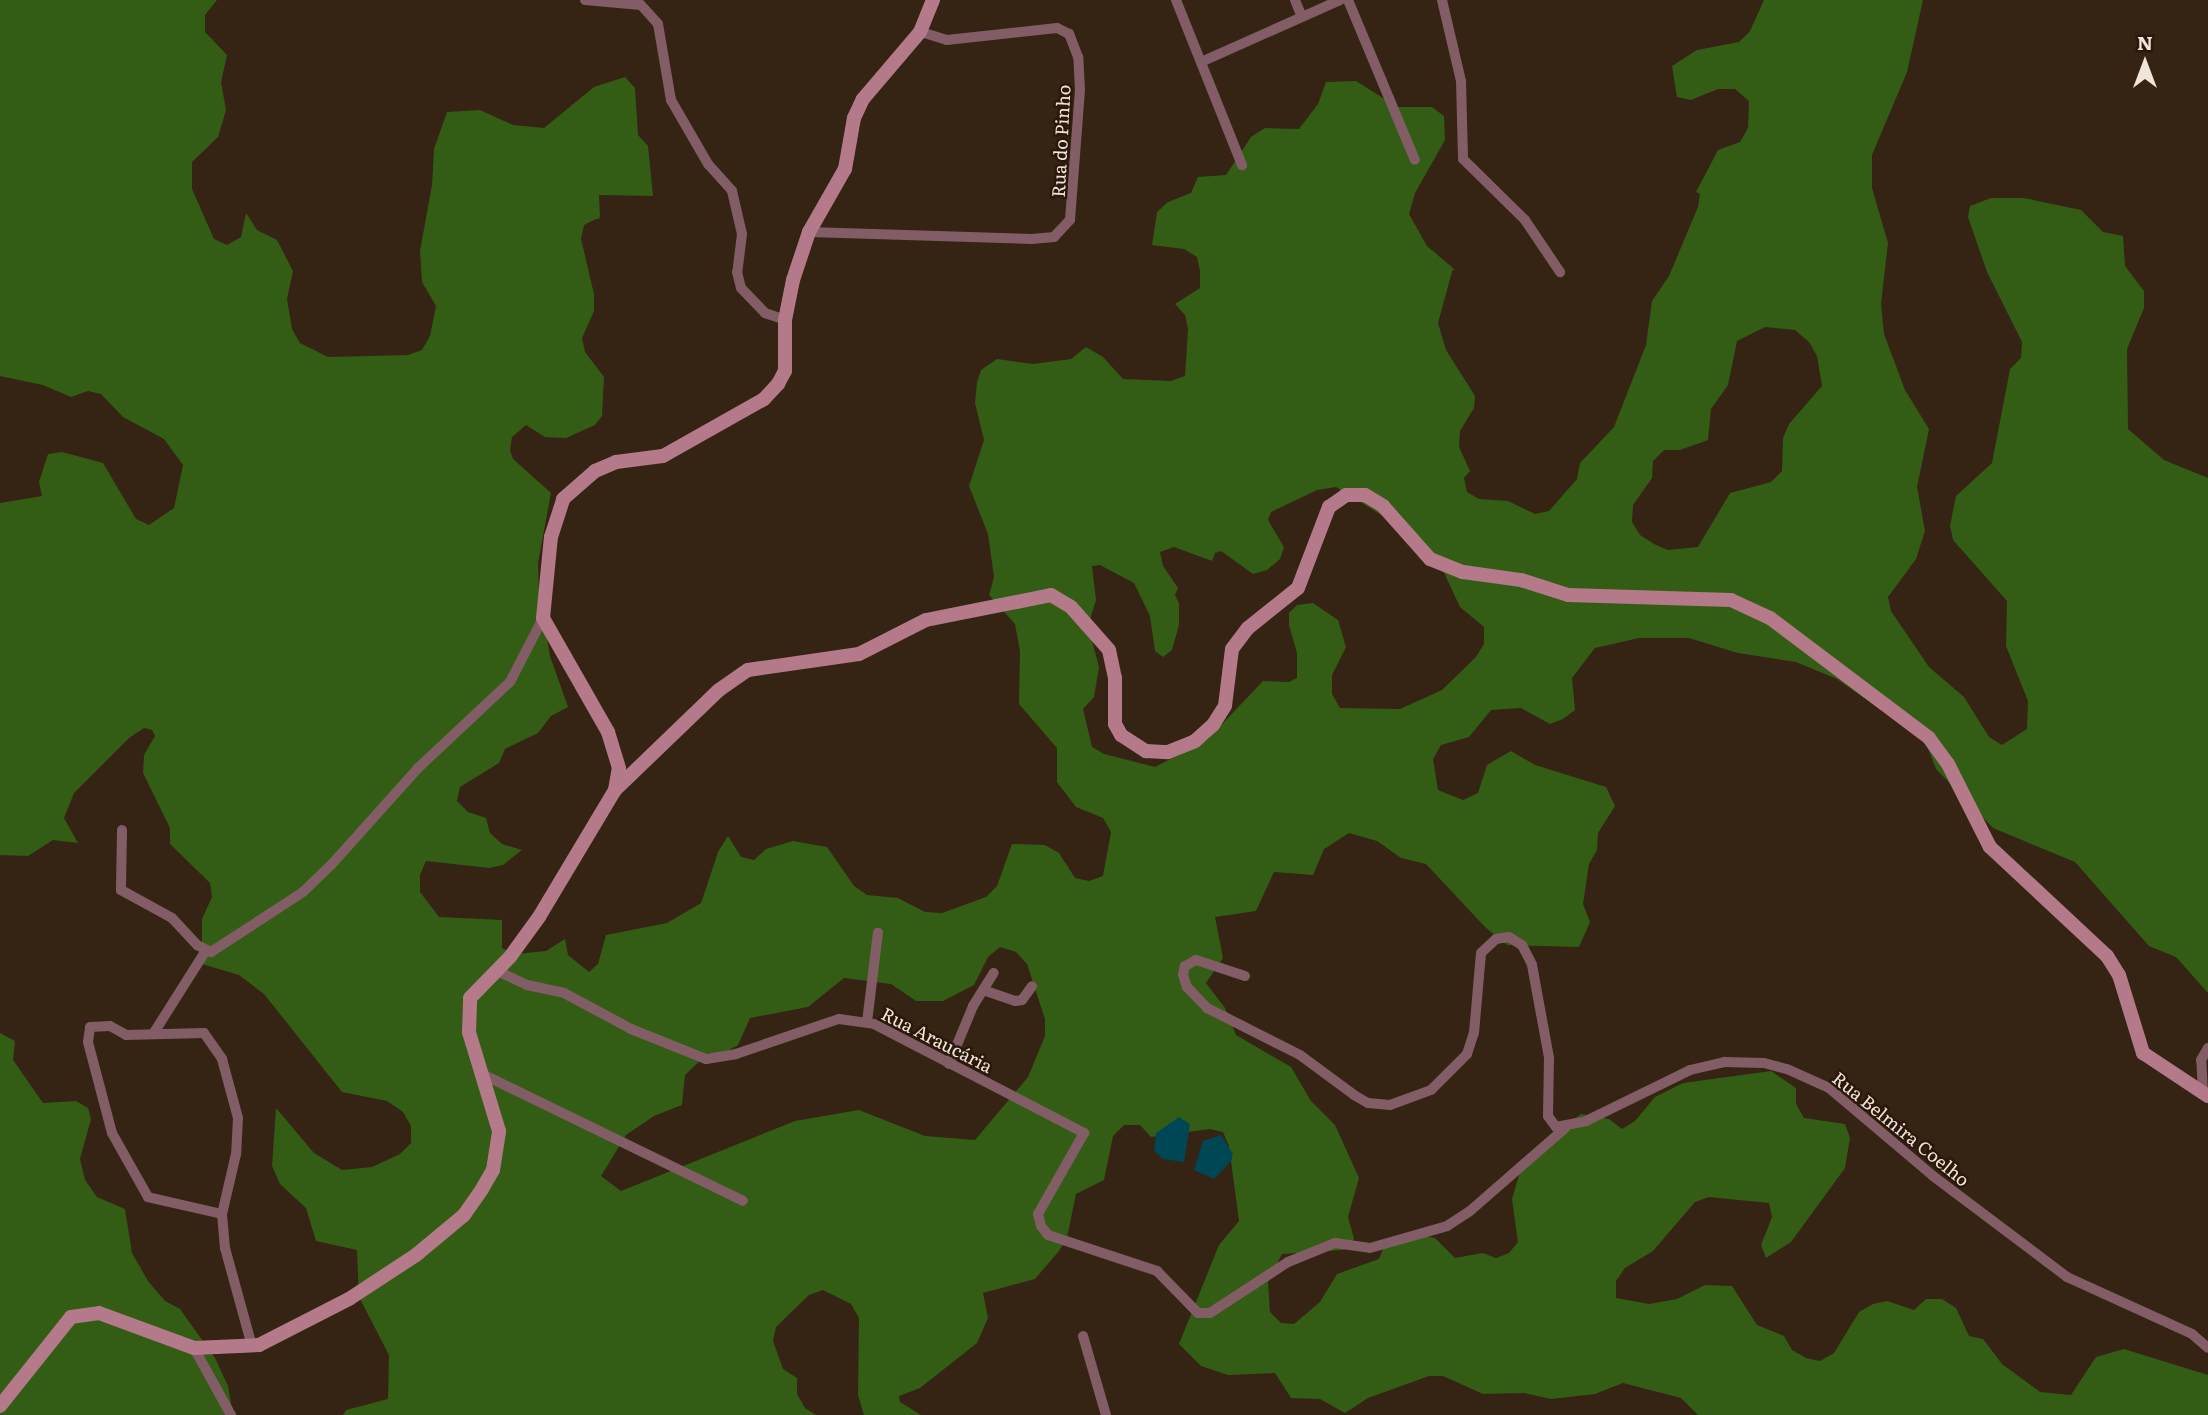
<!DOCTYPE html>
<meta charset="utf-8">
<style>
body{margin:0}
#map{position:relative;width:2208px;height:1415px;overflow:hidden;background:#352314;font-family:Literata,serif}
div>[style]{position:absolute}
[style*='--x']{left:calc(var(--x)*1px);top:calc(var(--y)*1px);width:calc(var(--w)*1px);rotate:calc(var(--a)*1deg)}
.forest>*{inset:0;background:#335d14}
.water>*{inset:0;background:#004756}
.street>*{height:10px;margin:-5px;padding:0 5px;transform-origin:5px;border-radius:5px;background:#825d66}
.secondary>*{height:14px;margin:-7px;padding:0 7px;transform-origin:7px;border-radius:7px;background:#b57a8a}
span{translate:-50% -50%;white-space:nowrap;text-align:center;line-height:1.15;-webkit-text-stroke:5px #2a190a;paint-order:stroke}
.street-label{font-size:18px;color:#f0e4db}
.north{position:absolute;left:2110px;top:28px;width:70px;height:70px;-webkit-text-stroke:5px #2a190a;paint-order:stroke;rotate:0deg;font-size:19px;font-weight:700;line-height:28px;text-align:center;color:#f0e4db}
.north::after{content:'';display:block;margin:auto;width:24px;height:32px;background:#f0e4db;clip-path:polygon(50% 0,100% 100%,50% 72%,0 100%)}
</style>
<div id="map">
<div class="forest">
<i style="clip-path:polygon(evenodd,0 0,217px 0,205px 15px,205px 32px,227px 55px,221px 82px,226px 110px,218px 137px,192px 162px,192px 189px,214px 239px,227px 245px,241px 237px,246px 213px,257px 230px,277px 240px,293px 271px,287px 299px,292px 329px,300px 343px,328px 357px,408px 355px,422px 350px,430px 336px,436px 306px,422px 282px,420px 251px,432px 185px,434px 149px,447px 112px,480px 110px,513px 125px,544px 128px,594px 87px,625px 77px,635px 88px,638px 135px,648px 146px,653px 196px,599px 195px,600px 217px,584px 225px,581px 239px,594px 294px,594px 311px,582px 338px,585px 352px,604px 377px,602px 416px,595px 425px,566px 438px,545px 437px,526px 425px,512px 437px,510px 450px,513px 459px,551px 493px,538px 563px,539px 591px,550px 656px,568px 707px,551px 716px,538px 733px,505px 749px,499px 763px,460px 787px,457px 801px,468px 812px,486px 818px,490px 833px,502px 844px,522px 850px,503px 865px,489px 868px,426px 861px,420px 875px,420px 892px,439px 917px,502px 920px,502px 948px,516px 954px,546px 951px,565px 939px,568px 955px,589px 972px,598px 964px,606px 935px,667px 923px,701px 903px,718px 852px,728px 836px,741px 857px,754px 860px,766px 849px,793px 841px,827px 847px,854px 886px,867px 895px,898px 898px,925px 912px,942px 913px,986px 897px,997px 886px,1012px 844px,1045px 845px,1059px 853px,1075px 878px,1089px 881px,1103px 876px,1111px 832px,1103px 818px,1076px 807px,1057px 782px,1057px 748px,1019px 704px,1020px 651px,1015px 624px,989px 595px,994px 577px,988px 534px,969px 486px,984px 440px,975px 403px,977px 382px,981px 370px,997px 359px,1033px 364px,1071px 359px,1086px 347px,1103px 357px,1123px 379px,1171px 381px,1185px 376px,1188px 329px,1185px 315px,1175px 304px,1200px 288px,1200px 271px,1197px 257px,1184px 249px,1152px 245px,1157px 212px,1168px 202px,1191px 193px,1198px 177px,1226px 175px,1251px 137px,1265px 128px,1299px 129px,1318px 104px,1326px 82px,1356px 81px,1397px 107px,1432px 107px,1444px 116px,1445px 140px,1415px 193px,1409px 214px,1427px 246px,1453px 268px,1438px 323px,1446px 350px,1475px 396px,1474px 408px,1460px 431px,1459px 447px,1470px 471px,1464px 478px,1467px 492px,1479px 499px,1508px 501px,1535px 514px,1549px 511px,1577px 479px,1580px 463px,1614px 427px,1646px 345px,1652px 301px,1669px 276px,1698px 207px,1700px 194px,1696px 192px,1718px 150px,1740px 142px,1748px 128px,1749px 101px,1735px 89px,1718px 89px,1691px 100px,1677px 97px,1672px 66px,1697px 50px,1739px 42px,1750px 31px,1764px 0,1923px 0,1907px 72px,1872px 155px,1872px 188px,1888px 243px,1881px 304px,1884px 334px,1905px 390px,1929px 429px,1917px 487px,1925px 531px,1916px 559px,1888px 597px,1891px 611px,1929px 667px,1964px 697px,1989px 737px,2002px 745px,2027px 729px,2028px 701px,2006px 646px,2007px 601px,1953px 540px,1950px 526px,1956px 496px,1992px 463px,2010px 369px,2021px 358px,2022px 342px,1987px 272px,1968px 217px,1970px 206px,1991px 198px,2024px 198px,2081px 210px,2103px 232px,2123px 236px,2125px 266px,2144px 291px,2144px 308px,2127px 349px,2128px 429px,2164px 460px,2208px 478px,2208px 993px,2176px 957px,2149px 946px,2075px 862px,1993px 828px,1936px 769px,1925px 741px,1837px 679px,1796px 662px,1738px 653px,1689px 638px,1639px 638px,1595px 648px,1572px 678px,1575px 710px,1563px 719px,1550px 724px,1521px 708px,1491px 710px,1469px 737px,1441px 745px,1433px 759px,1438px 790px,1463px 800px,1478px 793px,1487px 765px,1511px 751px,1535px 765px,1606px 787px,1615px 806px,1598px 833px,1597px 850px,1589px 864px,1583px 904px,1590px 922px,1579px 947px,1507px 945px,1485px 927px,1426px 864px,1401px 858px,1377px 841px,1349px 833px,1324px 849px,1313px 875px,1274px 872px,1256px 911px,1215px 917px,1223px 958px,1206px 983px,1225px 1008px,1236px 1035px,1291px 1067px,1311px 1101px,1335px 1125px,1359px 1178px,1348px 1217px,1354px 1239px,1343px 1250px,1282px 1254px,1268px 1282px,1270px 1312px,1281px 1323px,1294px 1324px,1320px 1302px,1337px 1274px,1379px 1259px,1385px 1244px,1398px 1241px,1408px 1232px,1435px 1238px,1455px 1258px,1483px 1253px,1496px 1258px,1509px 1253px,1518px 1242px,1512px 1199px,1524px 1158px,1581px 1114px,1609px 1119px,1622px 1129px,1635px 1121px,1655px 1097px,1683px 1083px,1771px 1071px,1796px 1088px,1796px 1104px,1804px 1118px,1845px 1124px,1850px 1138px,1845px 1168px,1791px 1242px,1766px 1258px,1761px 1245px,1772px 1217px,1769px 1203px,1709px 1197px,1695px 1202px,1653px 1251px,1625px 1268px,1616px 1281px,1616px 1298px,1649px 1304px,1677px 1299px,1705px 1285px,1732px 1286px,1757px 1325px,1784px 1336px,1792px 1350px,1806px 1358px,1820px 1361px,1834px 1353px,1859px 1312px,1873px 1304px,1887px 1301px,1914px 1310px,1926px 1299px,1942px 1299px,1956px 1308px,1969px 1336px,1983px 1339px,2002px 1364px,2040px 1392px,2071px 1395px,2096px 1357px,2124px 1349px,2208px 1375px,2208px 1415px,1698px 1415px,1681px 1398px,1623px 1383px,1595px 1394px,1551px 1399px,1524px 1393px,1483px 1394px,1443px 1376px,1429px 1376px,1368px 1398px,1345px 1413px,1320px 1399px,1291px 1398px,1275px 1373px,1228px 1375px,1201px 1366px,1179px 1344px,1219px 1245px,1239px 1221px,1229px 1146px,1223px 1132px,1210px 1129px,1151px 1137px,1140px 1125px,1124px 1125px,1113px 1136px,1104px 1180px,1076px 1194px,1067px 1238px,1059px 1251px,1035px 1279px,983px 1293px,988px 1318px,977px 1343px,920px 1388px,899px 1396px,900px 1402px,921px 1415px,864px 1415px,858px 1395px,859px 1318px,851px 1304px,823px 1290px,809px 1295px,776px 1327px,773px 1341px,783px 1369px,797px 1378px,797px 1394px,805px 1408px,816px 1415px,343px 1415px,346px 1410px,388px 1399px,389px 1355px,359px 1297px,357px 1250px,316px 1241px,306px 1208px,280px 1184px,272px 1166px,276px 1108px,314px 1153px,342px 1170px,372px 1167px,400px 1154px,411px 1143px,411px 1126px,403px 1112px,387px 1101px,342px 1092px,264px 994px,239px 975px,202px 964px,202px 919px,212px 897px,210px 883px,170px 844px,170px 828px,143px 773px,144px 755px,155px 736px,152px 730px,144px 728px,129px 738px,74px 793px,64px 818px,78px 843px,53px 840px,28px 856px,0 855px,0 503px,42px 496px,39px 482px,48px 454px,62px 452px,103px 463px,136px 519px,149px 525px,174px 508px,183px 465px,164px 439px,123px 417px,101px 394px,88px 391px,71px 397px,43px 385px,0 376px,0 0,1765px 327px,1795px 330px,1809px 342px,1817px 356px,1822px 386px,1789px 424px,1783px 438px,1782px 471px,1771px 482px,1730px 493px,1698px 547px,1668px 550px,1654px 544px,1640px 535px,1632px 522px,1633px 505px,1652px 478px,1653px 461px,1664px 450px,1680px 450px,1708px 440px,1711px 409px,1728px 385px,1737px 341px,1765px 327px,0 0,1336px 487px,1396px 524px,1421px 560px,1441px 566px,1460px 607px,1484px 627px,1484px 644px,1476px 657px,1442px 690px,1400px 709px,1340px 708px,1332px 694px,1332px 675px,1346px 647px,1338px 620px,1313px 603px,1297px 605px,1289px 613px,1289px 625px,1297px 653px,1297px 678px,1289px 682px,1263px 681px,1207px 740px,1155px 767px,1104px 754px,1092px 747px,1083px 709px,1094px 697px,1099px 667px,1088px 626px,1096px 600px,1092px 566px,1100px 565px,1134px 583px,1150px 616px,1155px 651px,1163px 657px,1172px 650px,1179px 625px,1179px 603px,1175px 595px,1178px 588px,1163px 566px,1160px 552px,1174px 547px,1212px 561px,1215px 553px,1221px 551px,1253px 574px,1267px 570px,1280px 559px,1284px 547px,1268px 520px,1271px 512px,1317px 490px,1336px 487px,0 0,1000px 947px,1016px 952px,1027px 964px,1045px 1019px,1045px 1036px,1028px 1077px,975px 1140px,925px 1136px,859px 1110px,795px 1121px,621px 1191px,601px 1176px,626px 1135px,654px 1116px,682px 1105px,685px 1075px,708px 1053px,724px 1053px,738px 1045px,750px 1018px,808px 1007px,844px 978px,891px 984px,916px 1001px,943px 1001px,974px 985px,988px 957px,1000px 947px)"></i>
<i style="clip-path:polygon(0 1033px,15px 1041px,13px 1060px,43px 1103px,76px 1101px,88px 1108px,91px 1119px,80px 1159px,85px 1180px,97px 1197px,125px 1209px,132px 1253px,148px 1281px,165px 1301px,180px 1309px,215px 1358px,228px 1386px,233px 1415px,0 1415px)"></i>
</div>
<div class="water">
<i style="clip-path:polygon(1179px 1117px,1190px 1124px,1184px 1162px,1163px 1159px,1154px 1151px,1156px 1133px)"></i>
<i style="clip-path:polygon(1221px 1135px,1233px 1154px,1231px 1161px,1214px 1179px,1194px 1170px,1203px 1141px)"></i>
</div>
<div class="street">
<i style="--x:585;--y:0;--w:56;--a:5.1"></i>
<i style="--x:641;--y:5;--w:25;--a:48"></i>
<i style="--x:658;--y:24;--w:77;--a:80.3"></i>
<i style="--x:671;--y:100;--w:74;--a:60"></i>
<i style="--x:708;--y:164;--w:36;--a:48"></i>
<i style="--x:732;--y:191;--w:44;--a:76.9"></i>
<i style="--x:742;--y:234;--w:38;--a:97"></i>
<i style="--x:737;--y:272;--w:16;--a:76"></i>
<i style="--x:741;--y:288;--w:35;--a:46"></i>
<i style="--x:765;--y:313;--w:21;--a:19"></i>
<i style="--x:1176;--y:0;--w:178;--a:68.2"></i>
<i style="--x:1295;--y:0;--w:18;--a:68"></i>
<i style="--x:1348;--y:0;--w:173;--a:67.3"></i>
<i style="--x:1442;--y:0;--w:83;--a:76.8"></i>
<i style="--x:1461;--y:81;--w:78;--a:88.5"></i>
<i style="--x:1463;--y:159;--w:87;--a:44.5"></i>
<i style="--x:1525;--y:220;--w:63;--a:56.1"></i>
<i style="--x:1201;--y:62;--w:152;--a:-24"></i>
<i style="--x:809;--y:232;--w:223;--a:1.8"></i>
<i style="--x:1032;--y:239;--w:22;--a:-5"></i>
<i style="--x:1054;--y:237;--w:23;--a:-47"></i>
<i style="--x:1070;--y:220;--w:130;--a:-85.6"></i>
<i style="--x:1080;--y:90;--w:33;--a:-93"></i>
<i style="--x:1078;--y:57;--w:25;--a:-111"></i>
<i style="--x:1069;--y:34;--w:13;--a:-153"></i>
<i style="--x:1057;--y:28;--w:111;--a:173.8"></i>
<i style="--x:947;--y:40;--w:28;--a:-163"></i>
<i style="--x:122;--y:830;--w:60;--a:91"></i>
<i style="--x:121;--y:890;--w:58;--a:28.8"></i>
<i style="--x:172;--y:918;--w:37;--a:47"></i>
<i style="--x:197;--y:945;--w:16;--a:27"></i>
<i style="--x:211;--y:952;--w:110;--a:-33.1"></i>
<i style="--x:303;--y:892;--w:40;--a:-44"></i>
<i style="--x:332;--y:864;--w:129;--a:-48.1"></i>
<i style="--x:418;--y:768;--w:126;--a:-43.1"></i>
<i style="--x:510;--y:682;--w:72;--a:-62.7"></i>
<i style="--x:495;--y:970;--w:35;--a:25"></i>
<i style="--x:527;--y:985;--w:38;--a:12"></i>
<i style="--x:564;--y:993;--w:76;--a:28.2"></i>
<i style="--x:631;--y:1029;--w:81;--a:21.8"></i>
<i style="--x:706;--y:1059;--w:30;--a:-9"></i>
<i style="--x:736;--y:1054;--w:109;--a:-18.8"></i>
<i style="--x:839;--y:1019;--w:35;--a:8"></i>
<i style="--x:874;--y:1024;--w:237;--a:27.4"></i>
<i style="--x:1084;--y:1133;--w:93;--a:119.6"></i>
<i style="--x:1038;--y:1214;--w:12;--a:76"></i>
<i style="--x:1041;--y:1226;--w:11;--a:52"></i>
<i style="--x:1048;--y:1235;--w:115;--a:18.3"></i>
<i style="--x:1157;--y:1271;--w:59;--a:45.7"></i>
<i style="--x:1198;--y:1313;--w:12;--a:0"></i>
<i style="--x:1210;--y:1313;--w:93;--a:-33.2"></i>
<i style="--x:1288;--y:1262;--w:51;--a:-22"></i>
<i style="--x:1335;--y:1243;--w:35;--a:8"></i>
<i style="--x:1370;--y:1248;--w:80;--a:-15.9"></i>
<i style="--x:1447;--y:1226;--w:27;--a:-33"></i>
<i style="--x:1470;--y:1211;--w:126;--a:-41.1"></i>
<i style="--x:1245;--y:976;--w:52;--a:-161.9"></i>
<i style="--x:1196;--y:960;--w:13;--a:151"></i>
<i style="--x:1185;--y:966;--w:9;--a:103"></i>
<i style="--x:1183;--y:975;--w:13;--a:72"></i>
<i style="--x:1187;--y:987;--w:29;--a:46"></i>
<i style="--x:1207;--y:1008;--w:104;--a:26.8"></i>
<i style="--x:1300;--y:1055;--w:67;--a:36.5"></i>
<i style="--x:1354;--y:1095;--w:16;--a:30"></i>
<i style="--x:1368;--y:1103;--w:22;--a:5"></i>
<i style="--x:1390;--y:1105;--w:44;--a:-20.1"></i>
<i style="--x:1431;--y:1090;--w:51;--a:-45"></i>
<i style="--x:1467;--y:1054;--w:22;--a:-72"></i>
<i style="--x:1474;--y:1033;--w:80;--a:-85"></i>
<i style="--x:1481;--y:953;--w:21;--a:-43"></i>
<i style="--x:1496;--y:939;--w:13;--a:-9"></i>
<i style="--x:1509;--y:937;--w:15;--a:32"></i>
<i style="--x:1522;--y:945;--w:22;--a:63"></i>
<i style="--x:1532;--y:965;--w:95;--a:79.6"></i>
<i style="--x:1549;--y:1058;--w:58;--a:91"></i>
<i style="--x:1548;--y:1116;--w:14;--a:54"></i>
<i style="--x:1556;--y:1127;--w:31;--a:-11"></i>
<i style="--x:1586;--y:1121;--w:116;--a:-26.1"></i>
<i style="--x:1690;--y:1070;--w:35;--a:-13"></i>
<i style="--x:1724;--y:1062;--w:40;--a:1.4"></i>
<i style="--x:1764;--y:1063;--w:24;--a:15"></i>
<i style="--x:1787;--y:1069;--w:46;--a:24.3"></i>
<i style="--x:1829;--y:1088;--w:136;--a:40.2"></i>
<i style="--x:1933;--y:1176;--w:168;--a:37"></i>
<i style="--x:2067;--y:1277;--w:137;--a:24.5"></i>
<i style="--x:2192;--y:1334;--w:21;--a:41"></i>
<i style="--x:983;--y:990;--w:34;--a:19"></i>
<i style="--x:1015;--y:1001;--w:7;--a:-8"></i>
<i style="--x:1022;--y:1000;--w:17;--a:-54"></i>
<i style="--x:867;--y:1022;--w:90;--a:-83"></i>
<i style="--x:155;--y:1031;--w:93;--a:-57.7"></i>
<i style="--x:949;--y:1064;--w:63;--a:-67.5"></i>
<i style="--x:973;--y:1006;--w:39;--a:-58"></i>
<i style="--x:482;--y:1074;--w:290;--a:25.9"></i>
<i style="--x:2203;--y:1093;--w:33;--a:-93"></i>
<i style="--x:2201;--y:1060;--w:14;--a:-60"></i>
<i style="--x:222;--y:1214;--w:76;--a:-167.1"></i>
<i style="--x:148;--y:1197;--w:73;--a:-119.4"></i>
<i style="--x:112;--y:1133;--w:94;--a:-104.8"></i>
<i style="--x:88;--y:1042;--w:15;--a:-82"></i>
<i style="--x:90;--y:1027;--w:20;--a:-3"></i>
<i style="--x:110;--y:1026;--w:18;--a:29"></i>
<i style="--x:126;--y:1035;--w:78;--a:-1.5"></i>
<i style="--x:204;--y:1033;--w:32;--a:55"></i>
<i style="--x:222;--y:1059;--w:61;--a:74.8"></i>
<i style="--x:238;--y:1118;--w:36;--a:93"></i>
<i style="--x:236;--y:1154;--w:62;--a:103.1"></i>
<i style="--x:222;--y:1214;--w:34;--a:85"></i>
<i style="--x:225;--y:1248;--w:102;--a:74.6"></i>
<i style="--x:1083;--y:1336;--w:82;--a:73.8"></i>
<i style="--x:194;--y:1348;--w:77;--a:61.1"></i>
</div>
<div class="secondary">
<i style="--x:615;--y:790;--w:144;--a:-43.9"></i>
<i style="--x:719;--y:690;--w:35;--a:-35"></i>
<i style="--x:748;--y:670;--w:112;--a:-8.2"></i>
<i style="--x:859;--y:654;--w:75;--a:-26.9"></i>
<i style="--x:926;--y:620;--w:127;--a:-11.3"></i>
<i style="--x:1051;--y:595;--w:23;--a:31"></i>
<i style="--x:1071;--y:607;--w:57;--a:48.5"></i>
<i style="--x:1109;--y:650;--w:29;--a:78"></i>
<i style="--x:1115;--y:678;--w:46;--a:90"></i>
<i style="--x:1115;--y:724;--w:13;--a:61"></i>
<i style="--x:1121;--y:735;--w:30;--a:33"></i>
<i style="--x:1146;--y:751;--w:22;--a:3"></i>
<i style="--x:1168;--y:752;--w:29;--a:-22"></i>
<i style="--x:1195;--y:741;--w:24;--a:-42"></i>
<i style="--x:1213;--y:725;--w:22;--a:-58"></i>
<i style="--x:1225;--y:706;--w:57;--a:-83"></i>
<i style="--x:1232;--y:649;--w:26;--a:-53"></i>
<i style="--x:1248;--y:628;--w:64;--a:-38.7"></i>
<i style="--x:1298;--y:588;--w:87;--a:-69.1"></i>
<i style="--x:1329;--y:507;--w:21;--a:-35"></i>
<i style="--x:1346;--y:495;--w:19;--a:0"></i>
<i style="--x:1365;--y:495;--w:21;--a:31"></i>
<i style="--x:1383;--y:506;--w:71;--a:48.4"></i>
<i style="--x:1430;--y:559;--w:35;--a:22"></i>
<i style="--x:1463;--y:572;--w:59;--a:7.9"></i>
<i style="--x:1521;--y:580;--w:49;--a:17.7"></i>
<i style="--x:1568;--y:595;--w:163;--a:1.8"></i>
<i style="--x:1731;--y:600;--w:43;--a:24.8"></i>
<i style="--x:1770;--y:618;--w:199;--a:37"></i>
<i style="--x:1929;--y:738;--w:32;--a:54"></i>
<i style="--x:1948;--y:764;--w:93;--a:63.2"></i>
<i style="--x:1990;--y:847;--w:160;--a:43"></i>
<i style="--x:2107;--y:956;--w:22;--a:58"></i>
<i style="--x:2119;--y:975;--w:82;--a:72.9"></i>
<i style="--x:2143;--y:1053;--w:78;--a:33.5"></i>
<i style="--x:0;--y:1406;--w:114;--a:-51.4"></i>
<i style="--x:71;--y:1317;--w:28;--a:-8"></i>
<i style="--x:99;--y:1313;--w:101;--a:20.2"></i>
<i style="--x:194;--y:1348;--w:65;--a:-2.6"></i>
<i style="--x:259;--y:1345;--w:101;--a:-27.1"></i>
<i style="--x:349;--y:1299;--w:80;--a:-33.3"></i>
<i style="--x:416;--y:1255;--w:62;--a:-39.8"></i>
<i style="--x:464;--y:1215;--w:32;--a:-55"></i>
<i style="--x:482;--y:1189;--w:22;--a:-60"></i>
<i style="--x:493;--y:1170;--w:39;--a:-81"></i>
<i style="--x:499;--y:1131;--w:103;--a:-106.9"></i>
<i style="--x:469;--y:1032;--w:34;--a:-88"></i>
<i style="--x:470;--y:998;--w:57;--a:-45.7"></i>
<i style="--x:510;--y:957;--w:49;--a:-54.1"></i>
<i style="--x:539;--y:917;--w:148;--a:-59.1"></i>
<i style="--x:615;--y:790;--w:22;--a:-80"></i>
<i style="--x:619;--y:768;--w:38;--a:-107"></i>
<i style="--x:608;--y:732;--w:131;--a:-119.7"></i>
<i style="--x:543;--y:618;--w:81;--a:-84.4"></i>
<i style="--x:551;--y:537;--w:40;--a:-72"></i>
<i style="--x:563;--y:499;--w:43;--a:-41.2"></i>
<i style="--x:595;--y:471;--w:23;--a:-23"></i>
<i style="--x:616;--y:462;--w:47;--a:-7.3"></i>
<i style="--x:663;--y:456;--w:116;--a:-29.4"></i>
<i style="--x:764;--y:399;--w:21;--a:-47"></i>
<i style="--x:778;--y:384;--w:15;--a:-62"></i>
<i style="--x:785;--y:371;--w:51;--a:-90"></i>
<i style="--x:785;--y:320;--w:41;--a:-78.7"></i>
<i style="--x:793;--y:280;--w:51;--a:-71.6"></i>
<i style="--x:809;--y:232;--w:73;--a:-60.3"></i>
<i style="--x:845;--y:169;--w:52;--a:-80"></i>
<i style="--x:854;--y:118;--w:21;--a:-65"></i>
<i style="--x:863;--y:99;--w:88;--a:-49.6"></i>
<i style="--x:920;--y:32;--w:35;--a:-68"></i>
</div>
<div class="street-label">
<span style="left:1061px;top:141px;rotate:-87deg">Rua do Pinho</span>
<span style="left:937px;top:1040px;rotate:27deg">Rua Araucária</span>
<span style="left:1901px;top:1129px;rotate:39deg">Rua Belmira Coelho</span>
</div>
<div class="north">N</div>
</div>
